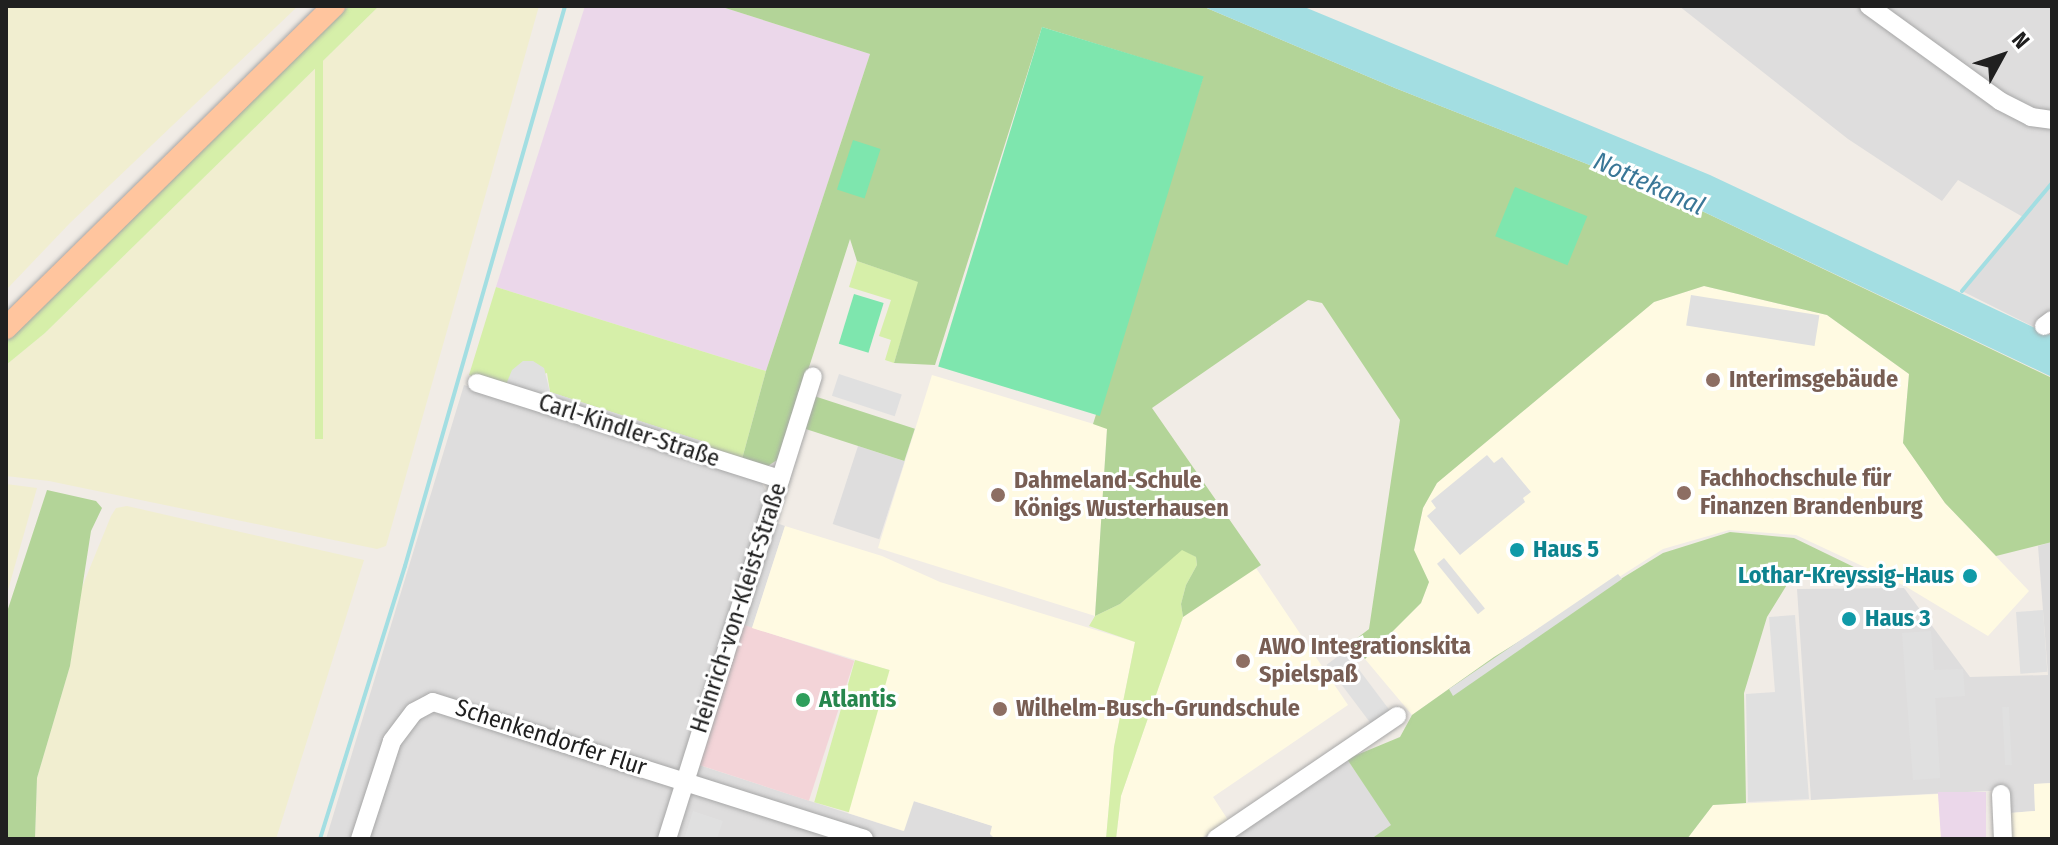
<!DOCTYPE html>
<meta charset="utf-8">
<style>
body{margin:0}
#map{position:relative;width:2058px;height:845px;overflow:hidden;background:#f1ece6;font-family:"Fira Sans Condensed",sans-serif}
div>[style]{position:absolute}
[style*='--x']{left:calc(var(--x)*1px);top:calc(var(--y)*1px);width:calc(var(--w)*1px);rotate:calc(var(--a)*1deg)}
.residential>*{inset:0;background:#dedddd;transform-origin:0 0}
.commercial>*{inset:0;background:#f3d4d8;transform-origin:0 0}
.industrial>*{inset:0;background:#ebd7ea;transform-origin:0 0}
.education>*{inset:0;background:#fffae2}
.farmland>*{inset:0;background:#f1eed0}
.grass>*{inset:0;background:#d6efa9;transform-origin:0 0}
.forest>*{inset:0;background:#b3d498;transform-origin:0 0}
.pitch>*{inset:0;background:#7ee6ae;transform-origin:0 0}
.parking>*{inset:0;background:#e0e0e0;transform-origin:0 0}
.water>*{inset:0;background:#a3dee2}
.stream>*{height:4px;margin:-2px;padding:0 2px;transform-origin:2px;border-radius:2px;background:#a3dee2}
.roads{filter:drop-shadow(0 0 2px #a7a7a7) drop-shadow(0 0 2px #a7a7a7)}
.minor>*{height:18px;margin:-9px;padding:0 9px;transform-origin:9px;border-radius:9px;background:#fff}
.major>*{height:22px;margin:-11px;padding:0 11px;transform-origin:11px;border-radius:11px;background:#ffc59e}
.dots>*{width:22px;height:22px;translate:-50% -50%;box-sizing:border-box;border:4px solid #fff;border-radius:50%}
span{translate:-50% -50%;white-space:nowrap;text-align:center;line-height:1.15;-webkit-text-stroke:6px #fff;paint-order:stroke}
.education-label{font-size:24px;color:#785e54;font-weight:700}
.left{translate:0 -50%;text-align:left}
.street-label{font-size:24px;color:#202020}
.culture-label{font-size:24px;color:#0d838f;font-weight:700}
.right{translate:-100% -50%;text-align:right}
.leisure-label{font-size:24px;color:#27864d;font-weight:700}
.water-label{font-size:26px;color:#3a7797;font-style:italic}
.frame{position:absolute;inset:0;border:8px solid #202020;pointer-events:none}
.north{position:absolute;left:1962px;top:16px;width:80px;height:80px;-webkit-text-stroke:6px #fff;paint-order:stroke;rotate:50deg;font-size:22px;font-weight:700;line-height:32px;text-align:center;color:#202020}
.north::after{content:'';display:block;margin:auto;width:28px;height:36px;background:#202020;clip-path:polygon(50% 0,100% 100%,50% 72%,0 100%)}
</style>
<div id="map">
<div class="residential">
<i style="clip-path:polygon(1679px 6px,2052px 6px,2052px 336px,1962px 291px,2023px 217px,1958px 180px,1942px 201px,1848px 139px)"></i>
<i style="clip-path:polygon(464px 385px,759px 478px,767px 493px,759px 517px,785px 526px,752px 628px,744px 625px,699px 765px,903px 831px,913px 801px,993px 826px,995px 839px,326px 839px)"></i>
<i style="left:858px;top:446px;width:49px;height:82px;rotate:18deg"></i>
<i style="clip-path:polygon(2052px 542px,2052px 783px,2034px 784px,2035px 811px,2010px 813px,2007px 790px,1811px 800px,1797px 589px,1904px 588px,1970px 677px,2048px 675px,2038px 546px)"></i>
<i style="clip-path:polygon(1347px 759px,1392px 825px,1371px 839px,1232px 839px)"></i>
</div>
<div class="commercial">
<i style="left:744px;top:625px;width:116px;height:147px;rotate:18deg"></i>
</div>
<div class="industrial">
<i style="clip-path:polygon(585px 6px,719px 6px,870px 54px,766px 371px,496px 287px)"></i>
<i style="left:1986px;top:792px;width:47px;height:48px;rotate:90deg"></i>
</div>
<div class="education">
<i style="clip-path:polygon(1704px 286px,1827px 315px,1909px 374px,1903px 443px,1945px 503px,2029px 591px,1988px 636px,1905px 586px,1796px 535px,1729px 530px,1663px 549px,1494px 657px,1412px 715px,1365px 659px,1421px 603px,1429px 582px,1414px 551px,1423px 508px,1437px 483px,1654px 302px)"></i>
<i style="clip-path:polygon(932px 375px,1107px 428px,1095px 616px,878px 548px)"></i>
<i style="clip-path:polygon(785px 526px,882px 556px,940px 582px,1135px 642px,1114px 747px,1106px 839px,995px 839px,990px 834px,992px 826px,914px 801px,904px 831px,848px 813px,889px 670px,752px 628px)"></i>
<i style="clip-path:polygon(1256px 568px,1348px 705px,1213px 797px,1228px 820px,1200px 839px,1116px 839px,1121px 796px,1183px 617px)"></i>
<i style="clip-path:polygon(2052px 783px,2052px 839px,2012px 839px,2010px 813px,2035px 811px,2034px 784px)"></i>
<i style="clip-path:polygon(1938px 794px,1941px 839px,1687px 839px,1713px 805px)"></i>
</div>
<div class="farmland">
<i style="clip-path:polygon(6px 6px,298px 6px,70px 223px,6px 290px)"></i>
<i style="clip-path:polygon(379px 6px,539px 6px,386px 546px,377px 549px,49px 481px,6px 476px,6px 365px,45px 333px)"></i>
<i style="clip-path:polygon(6px 484px,37px 488px,6px 597px)"></i>
<i style="clip-path:polygon(127px 506px,364px 560px,276px 839px,35px 839px,37px 778px,70px 666px,78px 597px,111px 516px,116px 508px)"></i>
</div>
<div class="grass">
<i style="left:315px;top:6px;width:8px;height:433px"></i>
<i style="clip-path:polygon(349px 6px,379px 6px,45px 333px,6px 365px,6px 342px)"></i>
<i style="clip-path:polygon(857px 261px,919px 282px,894px 363px,885px 360px,891px 340px,879px 336px,891px 300px,849px 287px)"></i>
<i style="clip-path:polygon(496px 287px,766px 371px,741px 463px,709px 453px,707px 443px,550px 392px,547px 373px,505px 387px,469px 375px)"></i>
<i style="clip-path:polygon(1182px 549px,1196px 557px,1197px 565px,1186px 585px,1181px 604px,1183px 617px,1121px 796px,1116px 839px,1106px 839px,1114px 747px,1135px 642px,1089px 626px,1095px 616px,1120px 604px)"></i>
<i style="left:855px;top:660px;width:36px;height:148px;rotate:16deg"></i>
</div>
<div class="forest">
<i style="clip-path:polygon(719px 6px,1202px 6px,1395px 88px,1683px 202px,2052px 378px,2052px 542px,1996px 556px,1945px 503px,1903px 443px,1909px 374px,1827px 315px,1704px 286px,1654px 302px,1437px 483px,1423px 508px,1414px 550px,1429px 582px,1421px 603px,1365px 659px,1352px 642px,1369px 629px,1400px 420px,1322px 303px,1308px 300px,1152px 408px,1261px 565px,1183px 617px,1181px 604px,1186px 585px,1197px 565px,1196px 557px,1182px 550px,1120px 604px,1095px 616px,1107px 429px,1093px 424px,1203px 77px,1042px 27px,935px 365px,894px 363px,918px 282px,857px 261px,850px 239px,780px 458px,768px 466px,741px 463px,766px 371px,870px 54px)"></i>
<i style="left:814px;top:396px;width:106px;height:34px;rotate:18deg"></i>
<i style="clip-path:polygon(47px 490px,96px 501px,102px 508px,91px 531px,70px 666px,37px 778px,35px 839px,6px 839px,6px 615px)"></i>
<i style="clip-path:polygon(1730px 532px,1794px 538px,1858px 569px,1788px 583px,1767px 617px,1744px 693px,1746px 803px,1713px 805px,1687px 839px,1371px 839px,1391px 825px,1347px 759px,1400px 737px,1412px 715px,1494px 657px,1663px 553px)"></i>
</div>
<div class="pitch">
<i style="left:1042px;top:27px;width:169px;height:355px;rotate:17deg"></i>
<i style="left:853px;top:140px;width:29px;height:52px;rotate:18deg"></i>
<i style="left:1515px;top:187px;width:78px;height:53px;rotate:22deg"></i>
<i style="left:854px;top:294px;width:31px;height:52px;rotate:17deg"></i>
</div>
<div class="parking">
<i style="left:1691px;top:295px;width:130px;height:31px;rotate:9deg"></i>
<i style="clip-path:polygon(523px 361px,533px 361px,544px 368px,550px 392px,708px 443px,709px 453px,505px 387px,512px 370px)"></i>
<i style="left:839px;top:374px;width:66px;height:23px;rotate:18deg"></i>
<i style="clip-path:polygon(1487px 455px,1494px 463px,1502px 457px,1531px 492px,1523px 498px,1525px 502px,1460px 555px,1427px 516px,1436px 508px,1431px 501px)"></i>
<i style="left:1444px;top:558px;width:65px;height:9px;rotate:51deg"></i>
<i style="clip-path:polygon(1618px 574px,1622px 579px,1453px 696px,1449px 689px)"></i>
<i style="left:2043px;top:610px;width:62px;height:27px;rotate:86deg"></i>
<i style="clip-path:polygon(1795px 615px,1809px 799px,1748px 802px,1746px 694px,1775px 692px,1769px 617px)"></i>
<i style="clip-path:polygon(1931px 631px,1934px 670px,1963px 669px,1965px 696px,1935px 698px,1940px 778px,1913px 780px,1902px 633px)"></i>
<i style="left:1345px;top:651px;width:76px;height:23px;rotate:53deg"></i>
<i style="left:2009px;top:707px;width:58px;height:7px;rotate:87deg"></i>
<i style="clip-path:polygon(693px 811px,723px 821px,717px 839px,684px 839px)"></i>
</div>
<div class="water">
<i style="clip-path:polygon(1202px 6px,1302px 6px,1710px 175px,2052px 336px,2052px 377px,1683px 202px,1395px 88px)"></i>
</div>
<div class="stream">
<i style="--x:1962;--y:291;--w:141;--a:-50.2"></i>
<i style="--x:320;--y:839;--w:286;--a:-72.7"></i>
<i style="--x:405;--y:566;--w:582;--a:-74.05"></i>
</div>
<div class="roads">
<div class="minor">
<i style="--x:1869;--y:6;--w:162;--a:35.9"></i>
<i style="--x:2000;--y:101;--w:35;--a:27"></i>
<i style="--x:2031;--y:117;--w:21;--a:8"></i>
<i style="--x:2044;--y:326;--w:10;--a:-37"></i>
<i style="--x:477;--y:383;--w:318;--a:17.6"></i>
<i style="--x:2001;--y:794;--w:45;--a:87.5"></i>
<i style="--x:360;--y:839;--w:103;--a:-71.9"></i>
<i style="--x:392;--y:741;--w:36;--a:-53"></i>
<i style="--x:414;--y:712;--w:21;--a:-28"></i>
<i style="--x:433;--y:702;--w:452;--a:17.6"></i>
<i style="--x:667;--y:839;--w:485;--a:-72.5"></i>
<i style="--x:1216;--y:839;--w:219;--a:-34.2"></i>
</div>
<div class="major">
<i style="--x:6;--y:328;--w:460;--a:-44.5"></i>
</div>
</div>
<div class="dots">
<i style="left:1713px;top:380px;background:#8d6e63"></i>
<i style="left:1684px;top:493px;background:#8d6e63"></i>
<i style="left:998px;top:495px;background:#8d6e63"></i>
<i style="left:1517px;top:550px;background:#0f9aa8"></i>
<i style="left:1970px;top:576px;background:#0f9aa8"></i>
<i style="left:1849px;top:619px;background:#0f9aa8"></i>
<i style="left:1243px;top:661px;background:#8d6e63"></i>
<i style="left:803px;top:700px;background:#2e9e5b"></i>
<i style="left:1000px;top:709px;background:#8d6e63"></i>
</div>
<div class="education-label">
<span class="left" style="left:1729px;top:380px">Interimsgebäude</span>
<span class="left" style="left:1700px;top:493px">Fachhochschule für<br>Finanzen Brandenburg</span>
<span class="left" style="left:1014px;top:495px">Dahmeland-Schule<br>Königs Wusterhausen</span>
<span class="left" style="left:1259px;top:661px">AWO Integrationskita<br>Spielspaß</span>
<span class="left" style="left:1016px;top:709px">Wilhelm-Busch-Grundschule</span>
</div>
<div class="street-label">
<span style="left:629px;top:431px;rotate:18deg">Carl-Kindler-Straße</span>
<span style="left:739px;top:608px;rotate:-72deg">Heinrich-von-Kleist-Straße</span>
<span style="left:551px;top:738px;rotate:18deg">Schenkendorfer Flur</span>
</div>
<div class="culture-label">
<span class="left" style="left:1533px;top:550px">Haus 5</span>
<span class="right" style="left:1954px;top:576px">Lothar-Kreyssig-Haus</span>
<span class="left" style="left:1865px;top:619px">Haus 3</span>
</div>
<div class="leisure-label">
<span class="left" style="left:819px;top:700px">Atlantis</span>
</div>
<div class="water-label">
<span style="left:1649px;top:184px;rotate:24deg">Nottekanal</span>
</div>
<div class="frame"></div>
<div class="north">N</div>
</div>
